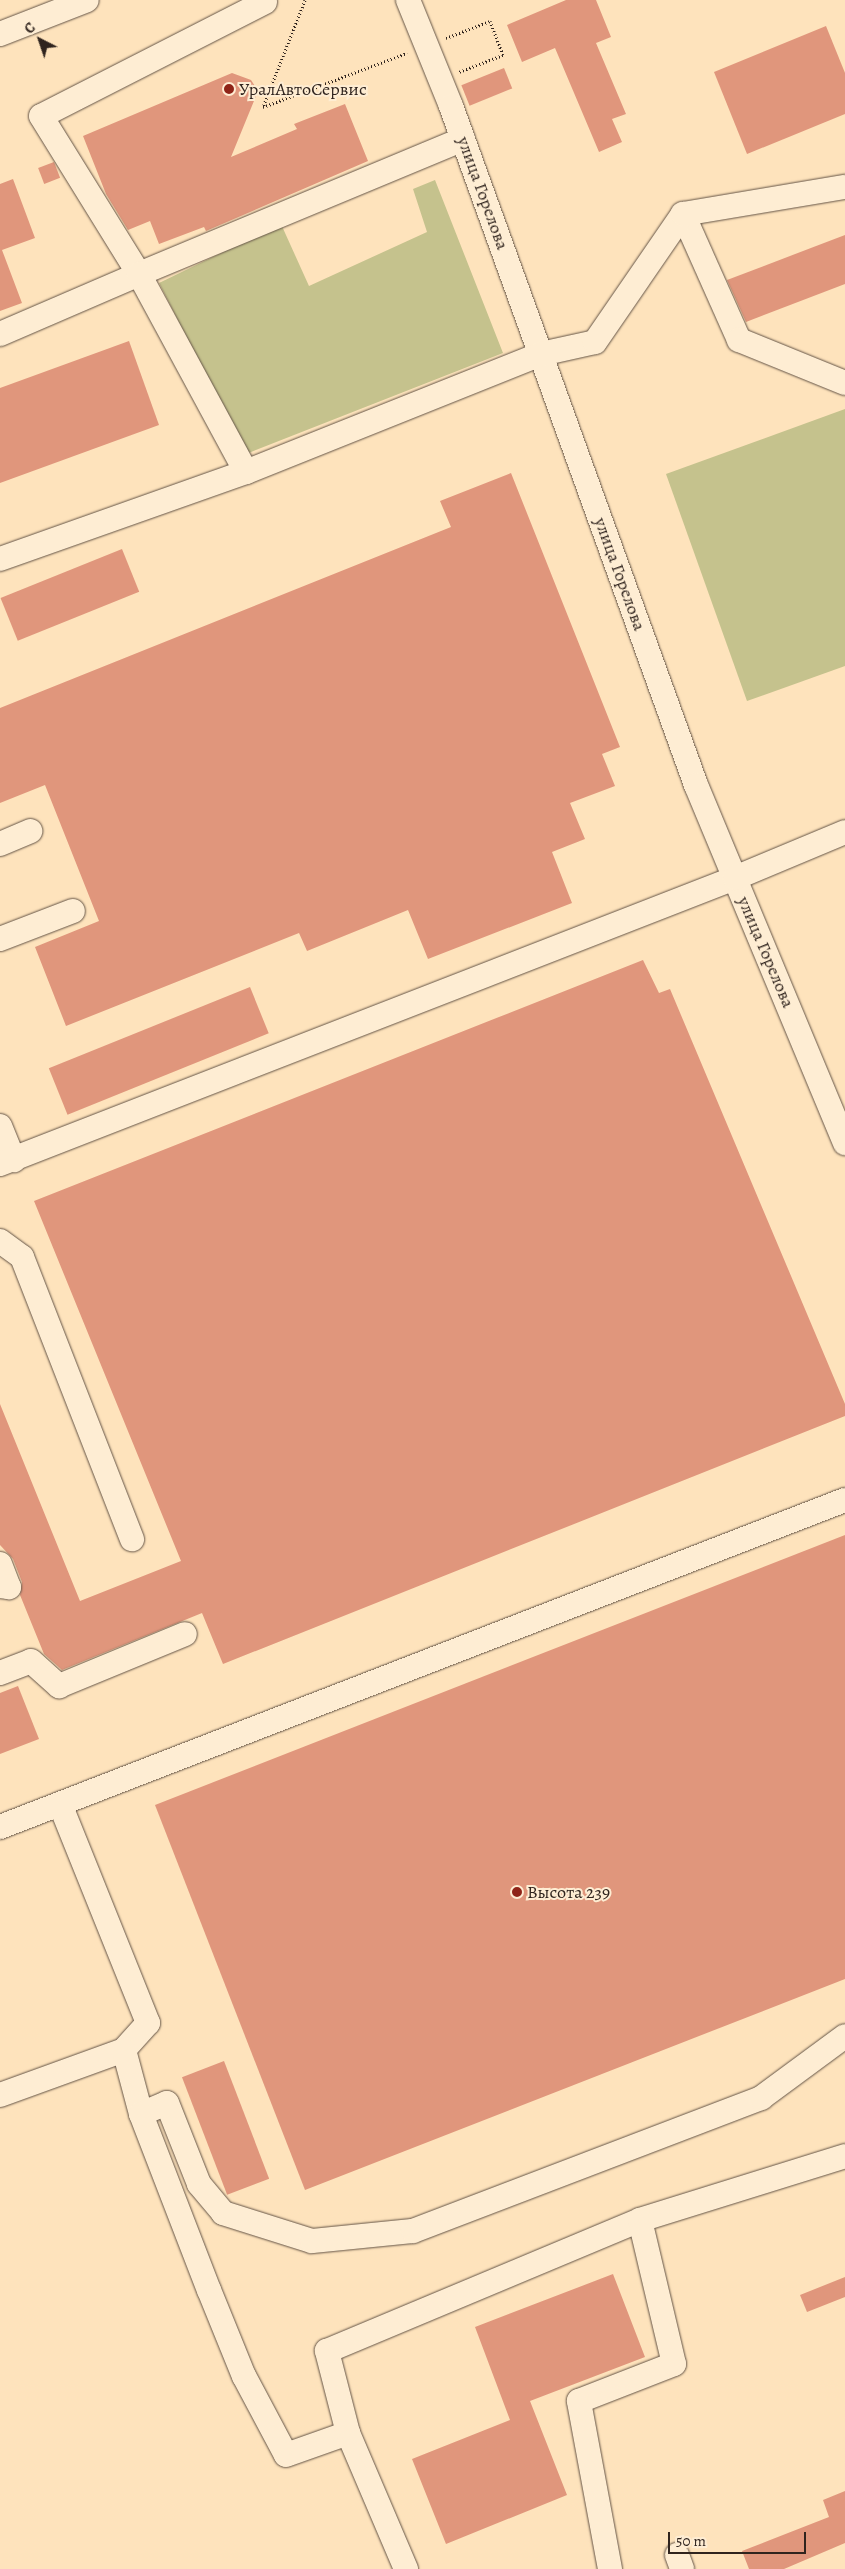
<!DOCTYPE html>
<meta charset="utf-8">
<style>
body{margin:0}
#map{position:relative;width:845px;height:2569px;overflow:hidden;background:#fee3bc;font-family:Alegreya,serif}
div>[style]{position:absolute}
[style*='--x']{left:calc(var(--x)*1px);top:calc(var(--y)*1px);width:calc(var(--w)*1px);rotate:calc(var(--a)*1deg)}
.green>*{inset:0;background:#c5c28d}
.building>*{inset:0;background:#e0967c;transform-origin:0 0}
.path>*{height:3px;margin-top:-1.5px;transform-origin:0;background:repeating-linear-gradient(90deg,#30241e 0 1px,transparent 0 3.5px)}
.roads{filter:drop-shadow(0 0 1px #645446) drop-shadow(0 0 1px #645446)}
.minor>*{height:24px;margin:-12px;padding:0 12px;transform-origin:12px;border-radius:12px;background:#feedd3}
.dots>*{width:14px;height:14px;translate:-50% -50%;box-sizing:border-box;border:2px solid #feedd3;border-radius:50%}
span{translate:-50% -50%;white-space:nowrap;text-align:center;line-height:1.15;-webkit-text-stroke:4px #feedd3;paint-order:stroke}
.poi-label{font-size:18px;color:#30241e}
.left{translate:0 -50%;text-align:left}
.street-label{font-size:18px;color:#30241e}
.north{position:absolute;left:15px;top:15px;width:50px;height:50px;-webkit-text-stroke:4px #feedd3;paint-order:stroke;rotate:319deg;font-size:14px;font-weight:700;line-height:20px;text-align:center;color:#30241e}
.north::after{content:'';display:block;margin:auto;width:18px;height:22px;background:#30241e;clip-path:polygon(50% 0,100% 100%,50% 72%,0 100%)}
.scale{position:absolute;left:668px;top:2532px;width:138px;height:22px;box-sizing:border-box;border:2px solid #30241e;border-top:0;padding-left:6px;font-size:15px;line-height:18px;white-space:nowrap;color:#30241e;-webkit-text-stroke:4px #feedd3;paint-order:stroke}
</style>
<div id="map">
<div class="green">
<i style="clip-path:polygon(435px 180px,503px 353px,246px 454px,159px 283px,281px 224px,309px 286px,427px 232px,413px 189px)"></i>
<i style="clip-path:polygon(845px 409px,845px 666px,747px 701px,666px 474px)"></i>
</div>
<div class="building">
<i style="clip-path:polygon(566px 0,596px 0,611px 37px,596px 43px,626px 114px,612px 119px,622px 142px,599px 152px,555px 48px,522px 62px,507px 25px)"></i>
<i style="clip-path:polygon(826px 26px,845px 73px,845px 114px,747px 154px,714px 72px)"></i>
<i style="left:504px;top:68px;width:22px;height:46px;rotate:68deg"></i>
<i style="clip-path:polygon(232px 73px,251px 80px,258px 91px,231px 157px,297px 129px,294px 124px,345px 104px,368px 161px,206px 231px,204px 227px,159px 244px,150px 221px,128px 230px,106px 194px,83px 136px)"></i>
<i style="left:54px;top:162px;width:17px;height:17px;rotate:69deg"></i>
<i style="clip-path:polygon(13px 179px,35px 238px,2px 250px,22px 303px,0 311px,0 184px)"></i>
<i style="clip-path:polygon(845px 235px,845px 284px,746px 322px,727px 280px)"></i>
<i style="clip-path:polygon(129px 341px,159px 425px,0 483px,0 388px)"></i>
<i style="clip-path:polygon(511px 473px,620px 747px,602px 754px,615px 786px,570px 803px,585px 839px,552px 852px,572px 903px,428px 959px,408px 910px,307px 951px,299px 933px,66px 1026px,35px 947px,99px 921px,45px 785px,0 803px,0 708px,451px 527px,440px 501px)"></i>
<i style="left:122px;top:549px;width:46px;height:131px;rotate:68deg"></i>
<i style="clip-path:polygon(643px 960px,659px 993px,670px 989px,845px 1404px,845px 1416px,223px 1664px,202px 1613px,62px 1670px,44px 1654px,20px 1595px,22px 1582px,13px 1559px,0 1545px,0 1404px,80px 1601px,181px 1561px,34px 1201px)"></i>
<i style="left:250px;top:987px;width:50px;height:217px;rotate:68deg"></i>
<i style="clip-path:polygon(845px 1535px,845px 1979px,305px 2190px,155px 1805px)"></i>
<i style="clip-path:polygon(18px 1686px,39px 1739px,0 1754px,0 1693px)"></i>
<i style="left:224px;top:2061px;width:126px;height:45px;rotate:69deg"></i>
<i style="clip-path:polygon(613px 2274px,645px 2357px,530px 2401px,567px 2495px,446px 2544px,412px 2459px,510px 2420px,475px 2327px)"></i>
<i style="clip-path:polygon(845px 2277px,845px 2297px,807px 2312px,800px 2295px)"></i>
<i style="clip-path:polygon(845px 2491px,845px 2543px,784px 2569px,749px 2569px,742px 2551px,829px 2517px,823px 2500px)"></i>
</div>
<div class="path">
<i style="--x:305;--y:0;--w:115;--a:111.4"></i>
<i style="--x:263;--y:107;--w:154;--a:-20.6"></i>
<i style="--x:446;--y:38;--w:47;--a:-21.1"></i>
<i style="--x:490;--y:21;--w:36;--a:69"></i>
<i style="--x:503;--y:55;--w:47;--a:158.9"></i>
</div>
<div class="roads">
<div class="minor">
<i style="--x:408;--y:0;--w:114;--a:67.9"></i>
<i style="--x:451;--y:106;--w:722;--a:70.16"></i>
<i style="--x:696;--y:785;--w:388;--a:67.4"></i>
<i style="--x:265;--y:2;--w:251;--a:153"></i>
<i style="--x:41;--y:116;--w:186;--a:58.2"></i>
<i style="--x:139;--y:274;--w:351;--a:-22.6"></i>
<i style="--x:0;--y:34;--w:93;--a:-21.3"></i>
<i style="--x:683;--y:214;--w:138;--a:66"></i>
<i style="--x:739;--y:340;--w:114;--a:22.1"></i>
<i style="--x:0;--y:334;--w:151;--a:-23.3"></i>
<i style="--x:139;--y:274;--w:225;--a:61.6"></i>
<i style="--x:0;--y:559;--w:261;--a:-19.5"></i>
<i style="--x:246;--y:472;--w:318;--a:-21.8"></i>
<i style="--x:541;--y:354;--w:55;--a:-12.5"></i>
<i style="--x:595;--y:342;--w:155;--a:-55.5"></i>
<i style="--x:683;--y:214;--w:164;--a:-9.5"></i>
<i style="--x:0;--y:844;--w:33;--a:-23"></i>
<i style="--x:0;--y:939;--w:78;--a:-21"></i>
<i style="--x:0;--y:1126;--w:37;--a:68"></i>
<i style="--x:0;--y:1164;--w:789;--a:-21.26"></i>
<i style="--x:735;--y:878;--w:119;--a:-22.7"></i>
<i style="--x:0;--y:1241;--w:27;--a:36"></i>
<i style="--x:22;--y:1257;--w:303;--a:68.7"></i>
<i style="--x:0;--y:1564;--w:25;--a:69"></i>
<i style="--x:9;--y:1587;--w:9;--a:-174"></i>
<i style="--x:0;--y:1673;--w:33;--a:-21"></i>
<i style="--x:31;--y:1661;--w:38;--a:42"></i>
<i style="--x:59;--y:1686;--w:136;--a:-22.4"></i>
<i style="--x:60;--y:1804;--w:236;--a:68.1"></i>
<i style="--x:148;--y:2023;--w:36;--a:132"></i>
<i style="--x:0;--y:1827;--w:906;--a:-21.16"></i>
<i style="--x:0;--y:2095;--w:132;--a:-19.9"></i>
<i style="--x:124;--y:2050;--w:66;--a:75.1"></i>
<i style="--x:141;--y:2114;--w:189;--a:68.9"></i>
<i style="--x:209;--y:2290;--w:93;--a:67.9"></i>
<i style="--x:244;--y:2376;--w:89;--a:62"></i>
<i style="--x:286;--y:2455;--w:66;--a:-19.5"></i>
<i style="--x:141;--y:2114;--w:28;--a:-23"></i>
<i style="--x:167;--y:2103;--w:87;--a:68.4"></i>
<i style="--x:199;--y:2184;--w:38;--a:50"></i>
<i style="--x:223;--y:2213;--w:93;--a:17.5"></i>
<i style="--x:312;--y:2241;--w:101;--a:-5.7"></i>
<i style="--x:413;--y:2231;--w:373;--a:-20.9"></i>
<i style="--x:761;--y:2098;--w:104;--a:-36.4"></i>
<i style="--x:677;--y:2555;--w:15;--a:70"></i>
<i style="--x:406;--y:2569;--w:148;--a:-113.1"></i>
<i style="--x:348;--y:2433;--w:85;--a:-104.4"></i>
<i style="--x:327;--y:2351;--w:339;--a:-22.7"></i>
<i style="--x:640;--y:2220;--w:215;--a:-17.3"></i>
<i style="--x:610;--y:2569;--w:171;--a:-100.5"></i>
<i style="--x:579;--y:2401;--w:102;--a:-21.3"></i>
<i style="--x:674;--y:2364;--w:148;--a:-103.3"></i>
</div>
</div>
<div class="dots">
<i style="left:229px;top:89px;background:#8f2418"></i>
<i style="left:517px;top:1892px;background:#8f2418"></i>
</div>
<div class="poi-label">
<span class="left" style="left:239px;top:89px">УралАвтоСервис</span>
<span class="left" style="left:527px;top:1892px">Высота 239</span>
</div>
<div class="street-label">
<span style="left:483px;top:193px;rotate:70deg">улица Горелова</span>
<span style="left:620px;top:574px;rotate:70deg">улица Горелова</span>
<span style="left:766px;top:952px;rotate:67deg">улица Горелова</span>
</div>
<div class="north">С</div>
<div class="scale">50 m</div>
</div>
